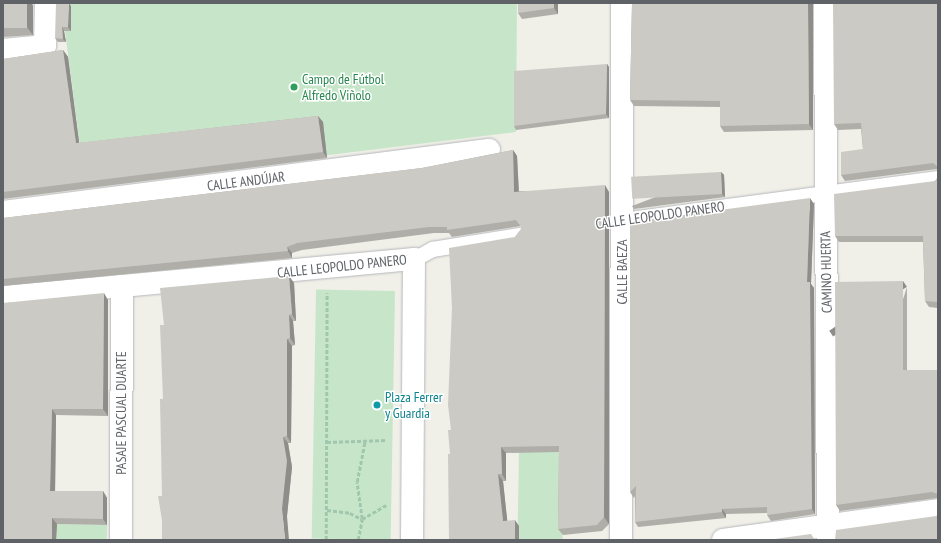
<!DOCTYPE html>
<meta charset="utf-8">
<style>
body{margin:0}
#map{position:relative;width:941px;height:543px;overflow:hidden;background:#f0efe8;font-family:"PT Sans Narrow",sans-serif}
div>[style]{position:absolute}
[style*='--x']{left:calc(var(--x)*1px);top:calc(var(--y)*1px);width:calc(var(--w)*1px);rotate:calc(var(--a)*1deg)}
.green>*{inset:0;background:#c7e6c9;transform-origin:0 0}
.path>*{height:2.5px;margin-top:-1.25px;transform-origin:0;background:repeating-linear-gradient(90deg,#a0c7ae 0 4px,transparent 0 6px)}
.roads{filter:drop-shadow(0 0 1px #b5b7bb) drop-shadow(0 0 1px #b5b7bb)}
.lane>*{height:15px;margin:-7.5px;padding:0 7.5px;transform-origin:7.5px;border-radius:7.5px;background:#fff}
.street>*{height:22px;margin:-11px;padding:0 11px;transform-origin:11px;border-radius:11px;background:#fff}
.wall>*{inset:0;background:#afaea9}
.shaded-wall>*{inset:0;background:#8f8d89;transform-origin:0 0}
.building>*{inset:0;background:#cccac4;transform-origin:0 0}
.dots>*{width:11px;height:11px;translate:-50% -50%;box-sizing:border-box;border:2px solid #fff;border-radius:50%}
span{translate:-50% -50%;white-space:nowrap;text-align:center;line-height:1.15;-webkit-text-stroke:3px #fff;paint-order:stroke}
.leisure-label{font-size:14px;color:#27864d}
.left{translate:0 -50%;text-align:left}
.street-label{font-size:14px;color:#5f6267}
.culture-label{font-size:14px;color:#0d838f}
.frame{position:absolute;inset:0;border:4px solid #5f6267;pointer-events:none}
</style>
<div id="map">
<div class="green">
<i style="clip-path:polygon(56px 3px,517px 3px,516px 132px,85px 185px,65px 31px,71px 31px)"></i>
<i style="left:395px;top:291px;width:249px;height:79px;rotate:91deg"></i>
<i style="left:564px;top:452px;width:88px;height:45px;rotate:91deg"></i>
<i style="left:56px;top:524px;width:51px;height:16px;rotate:1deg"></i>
</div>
<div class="path">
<i style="--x:327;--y:442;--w:60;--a:-1.9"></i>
<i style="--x:327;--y:510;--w:23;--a:7"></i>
<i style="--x:350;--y:513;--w:13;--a:27"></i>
<i style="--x:362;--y:519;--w:28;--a:-30"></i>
<i style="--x:326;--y:540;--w:247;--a:-89.8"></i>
<i style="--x:358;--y:540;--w:21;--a:-79"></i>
<i style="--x:362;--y:519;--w:37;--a:-98"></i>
<i style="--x:357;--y:482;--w:42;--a:-79"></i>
</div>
<div class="roads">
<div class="lane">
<i style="--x:622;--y:220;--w:319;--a:-7.6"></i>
<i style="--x:414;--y:259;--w:21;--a:-29"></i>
<i style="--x:432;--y:249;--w:87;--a:-9.2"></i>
</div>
<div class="street">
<i style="--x:825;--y:3;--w:537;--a:89.68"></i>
<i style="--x:3;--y:50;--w:42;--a:-5.4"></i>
<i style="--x:45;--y:46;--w:43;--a:-88.7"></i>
<i style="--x:3;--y:212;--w:490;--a:-7.3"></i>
<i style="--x:3;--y:297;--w:413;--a:-5.3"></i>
<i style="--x:414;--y:259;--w:281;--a:90.4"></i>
<i style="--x:121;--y:540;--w:254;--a:-89.8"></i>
<i style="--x:621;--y:540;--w:537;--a:-89.89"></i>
<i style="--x:723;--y:540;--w:217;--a:-7.9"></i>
</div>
</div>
<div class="wall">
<i style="clip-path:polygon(3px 3px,33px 6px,33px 35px,3px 37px)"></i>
<i style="clip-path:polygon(518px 3px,558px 3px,558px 14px,522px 19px,518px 13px)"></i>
<i style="clip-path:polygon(632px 3px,813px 3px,813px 130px,724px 132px,720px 126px,720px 107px,634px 106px,630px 100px)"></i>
<i style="clip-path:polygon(938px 3px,938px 170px,937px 169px,845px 181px,841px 175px,863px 149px,861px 129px,838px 130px,834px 124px)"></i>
<i style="clip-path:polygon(71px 6px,71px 31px,64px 31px,66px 42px,58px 42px,55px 38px)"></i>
<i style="clip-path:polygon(63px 50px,68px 57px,79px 143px,318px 116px,323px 122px,327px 158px,3px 199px,3px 59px)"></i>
<i style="clip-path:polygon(607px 64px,609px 67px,609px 118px,516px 130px,514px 126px)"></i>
<i style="clip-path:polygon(513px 150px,517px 156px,519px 191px,609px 192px,609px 524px,602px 531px,563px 535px,558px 529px,559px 452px,506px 453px,506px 481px,503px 481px,507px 521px,519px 526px,519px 540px,449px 540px,451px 430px,515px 237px,522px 228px,521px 226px,452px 237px,449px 233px,434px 233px,302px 250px,292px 253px,292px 258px,3px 286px,3px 218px,422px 168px)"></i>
<i style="clip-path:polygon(721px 172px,724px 175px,725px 197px,634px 209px,632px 206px)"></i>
<i style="clip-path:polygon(938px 177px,938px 308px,929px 307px,925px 301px,923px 242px,839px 242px,835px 236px,935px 181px)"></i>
<i style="clip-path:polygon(814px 204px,811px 284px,814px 288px,815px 514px,771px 521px,767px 515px,767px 513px,726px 514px,726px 518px,638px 527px,635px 522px,635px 496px,634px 498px,630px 492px)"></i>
<i style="clip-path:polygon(289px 276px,294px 283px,296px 321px,293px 321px,295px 345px,292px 346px,291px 443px,288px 443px,292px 467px,287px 516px,162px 496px,163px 399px)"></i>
<i style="clip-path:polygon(907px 287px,907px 370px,938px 370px,938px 498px,937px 498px,840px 511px,836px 505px)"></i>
<i style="clip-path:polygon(108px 300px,108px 416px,56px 415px,55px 491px,103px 491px,107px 498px,107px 525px,57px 524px,56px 540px,3px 540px,3px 303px)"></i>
</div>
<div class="shaded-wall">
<i style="clip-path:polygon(27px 3px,32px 3px,33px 6px,33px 35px,26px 26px)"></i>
<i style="clip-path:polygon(69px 3px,71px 6px,71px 31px,68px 27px)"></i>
<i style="clip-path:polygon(554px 3px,558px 3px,558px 14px,554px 8px)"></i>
<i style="clip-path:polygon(808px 3px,813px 3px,813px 130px,809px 124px)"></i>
<i style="clip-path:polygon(62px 27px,64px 31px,66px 42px,63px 39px)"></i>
<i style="clip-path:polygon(63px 50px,68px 57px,80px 149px,76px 143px)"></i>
<i style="clip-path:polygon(607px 64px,609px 67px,609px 118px,606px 114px)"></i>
<i style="clip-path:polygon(318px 116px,323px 122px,327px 158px,323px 152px)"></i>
<i style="clip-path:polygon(513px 150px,517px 156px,519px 198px,514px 192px)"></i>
<i style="clip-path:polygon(721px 172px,724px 175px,725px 197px,722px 194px)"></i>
<i style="clip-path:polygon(605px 185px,609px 192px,609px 524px,604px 517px)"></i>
<i style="clip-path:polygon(810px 198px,814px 204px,811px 284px,814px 288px,815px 514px,812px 509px,807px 282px)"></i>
<i style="clip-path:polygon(287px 247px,292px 253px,292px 258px,288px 251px)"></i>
<i style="clip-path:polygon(289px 276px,294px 283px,296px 321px,292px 314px)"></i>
<i style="left:903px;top:281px;width:7px;height:89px;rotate:56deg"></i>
<i style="clip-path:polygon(104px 293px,108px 300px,108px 416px,103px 409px)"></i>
<i style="clip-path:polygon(289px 315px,293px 321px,295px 345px,290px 338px)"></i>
<i style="clip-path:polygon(287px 339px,292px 346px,291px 443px,287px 436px)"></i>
<i style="clip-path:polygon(52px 409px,56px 415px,55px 497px,50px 491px)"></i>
<i style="clip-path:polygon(283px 437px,288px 443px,292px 467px,287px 516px,289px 540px,285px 540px,282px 509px)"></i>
<i style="clip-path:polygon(501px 447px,506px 453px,506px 481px,502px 474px)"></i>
<i style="clip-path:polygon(498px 474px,503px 481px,508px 527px,503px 521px)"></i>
<i style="clip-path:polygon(103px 491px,107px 498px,107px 525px,103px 519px)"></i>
<i style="clip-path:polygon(722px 509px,726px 514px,726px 518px,722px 512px)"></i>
<i style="clip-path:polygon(52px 518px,57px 524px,56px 540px,52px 540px)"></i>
<i style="clip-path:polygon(515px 520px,519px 526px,519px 540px,515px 540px)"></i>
</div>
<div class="building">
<i style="left:3px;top:3px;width:24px;height:25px"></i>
<i style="clip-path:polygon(56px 3px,69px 3px,68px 27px,62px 27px,63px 39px,55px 38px)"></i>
<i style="clip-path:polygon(518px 3px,554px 3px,554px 8px,518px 13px)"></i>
<i style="clip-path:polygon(632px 3px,808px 3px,809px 124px,720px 126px,720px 101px,630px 100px)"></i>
<i style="clip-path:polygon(833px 3px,938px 3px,938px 167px,933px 163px,841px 175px,841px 152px,863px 149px,861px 123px,834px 124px)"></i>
<i style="clip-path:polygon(63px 50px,76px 143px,318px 116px,323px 152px,3px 192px,3px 59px)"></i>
<i style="clip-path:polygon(607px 64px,606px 114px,514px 126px,514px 71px)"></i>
<i style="clip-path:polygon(513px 150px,514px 192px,605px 185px,604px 517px,597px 525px,558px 529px,559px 446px,501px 447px,502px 474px,498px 474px,503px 521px,515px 520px,515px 540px,449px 540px,448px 454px,450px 454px,448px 430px,451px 430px,448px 405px,452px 308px,449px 248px,515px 237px,522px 228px,516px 220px,447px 230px,447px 227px,429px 227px,297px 243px,287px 247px,288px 251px,3px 279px,3px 218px,422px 168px)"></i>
<i style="left:721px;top:172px;width:22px;height:90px;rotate:87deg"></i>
<i style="clip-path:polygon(938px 177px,938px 302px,925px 301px,923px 236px,835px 236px,834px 194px,935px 181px)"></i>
<i style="clip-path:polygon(810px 198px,807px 282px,810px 282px,812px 509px,767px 515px,767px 507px,722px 509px,722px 512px,635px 522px,636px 486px,630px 492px,630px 222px)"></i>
<i style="clip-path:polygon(289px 276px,292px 314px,289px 315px,290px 338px,287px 339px,287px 436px,283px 437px,287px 461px,282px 509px,285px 540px,162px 540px,162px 520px,158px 496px,162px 496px,160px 399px,163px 399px,160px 325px,164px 325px,160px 288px)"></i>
<i style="clip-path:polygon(903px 281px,903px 370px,938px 370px,938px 494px,932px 492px,836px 505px,835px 282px)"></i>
<i style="clip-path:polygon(104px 293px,103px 409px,52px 409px,50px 491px,103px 491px,103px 519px,52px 518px,52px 540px,3px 540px,3px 303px)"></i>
<i style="clip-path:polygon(938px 515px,938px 540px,835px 540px,836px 530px,936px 516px)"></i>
<i style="clip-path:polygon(811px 534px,815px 540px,767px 540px)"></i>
</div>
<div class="dots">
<i style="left:294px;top:87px;background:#2e9e5b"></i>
<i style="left:377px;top:405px;background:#0f9aa8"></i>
</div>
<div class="leisure-label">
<span class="left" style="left:302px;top:87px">Campo de Fútbol<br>Alfredo Viñolo</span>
</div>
<div class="street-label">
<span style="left:246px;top:181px;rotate:-7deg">CALLE ANDÚJAR</span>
<span style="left:660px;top:215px;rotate:-8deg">CALLE LEOPOLDO PANERO</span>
<span style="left:342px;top:266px;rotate:-6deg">CALLE LEOPOLDO PANERO</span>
<span style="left:622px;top:272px;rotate:-90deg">CALLE BAEZA</span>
<span style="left:826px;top:272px;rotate:-91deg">CAMINO HUERTA</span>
<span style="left:121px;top:413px;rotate:-90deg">PASAJE PASCUAL DUARTE</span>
</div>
<div class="culture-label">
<span class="left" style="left:385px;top:405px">Plaza Ferrer<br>y Guardia</span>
</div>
<div class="frame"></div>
</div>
